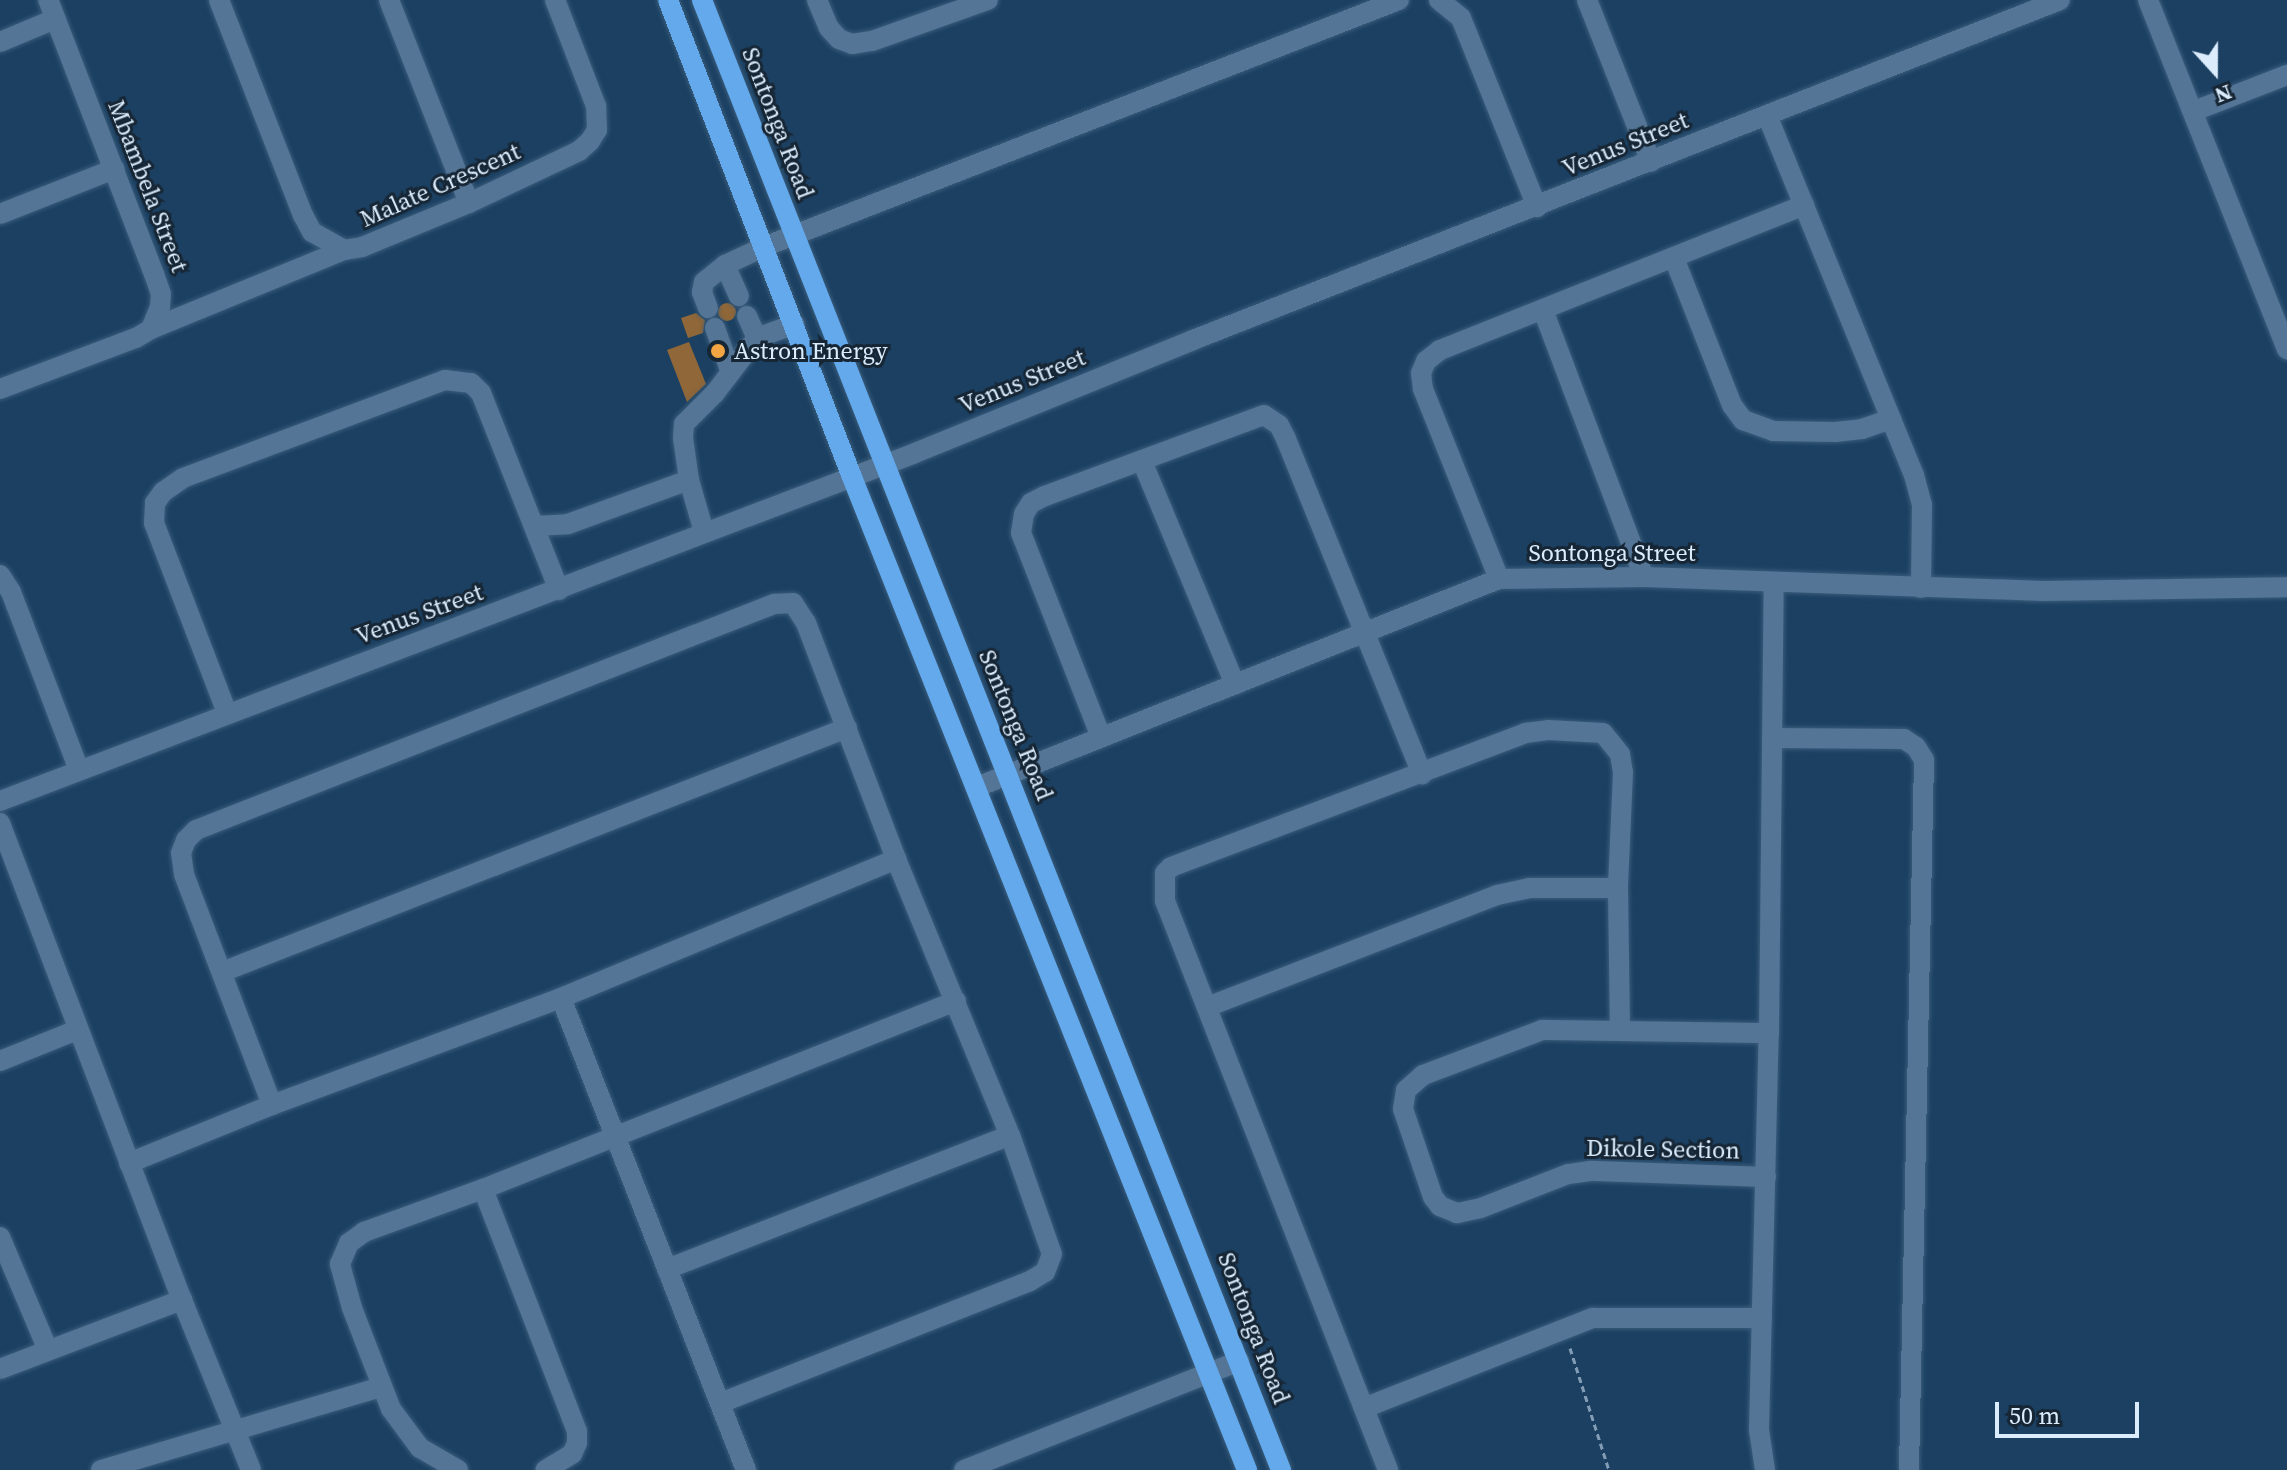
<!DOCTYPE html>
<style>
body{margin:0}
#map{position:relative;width:2287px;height:1470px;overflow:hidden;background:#1b4062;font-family:"Source Serif 4",serif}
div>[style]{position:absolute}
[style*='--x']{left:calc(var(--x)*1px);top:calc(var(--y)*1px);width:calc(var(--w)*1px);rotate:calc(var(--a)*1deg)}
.building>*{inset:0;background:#906738}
.round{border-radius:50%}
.path>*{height:3px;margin-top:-1.5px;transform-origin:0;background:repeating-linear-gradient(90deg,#839db6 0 6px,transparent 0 10px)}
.roads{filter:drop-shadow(0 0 2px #3a5c7b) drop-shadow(0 0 2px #3a5c7b)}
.minor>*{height:20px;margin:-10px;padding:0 10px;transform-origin:10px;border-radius:10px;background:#547596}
.major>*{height:20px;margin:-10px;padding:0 10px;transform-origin:10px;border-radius:10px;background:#63a9ec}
.dots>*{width:22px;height:22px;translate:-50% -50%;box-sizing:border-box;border:4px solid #162635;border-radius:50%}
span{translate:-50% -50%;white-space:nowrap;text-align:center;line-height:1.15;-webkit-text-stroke:6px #162635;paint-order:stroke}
.street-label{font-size:24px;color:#dbecfd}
.poi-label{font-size:24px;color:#dbecfd}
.left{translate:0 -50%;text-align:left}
.north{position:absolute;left:2175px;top:32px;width:80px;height:80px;-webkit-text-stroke:6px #162635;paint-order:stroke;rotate:159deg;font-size:22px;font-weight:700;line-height:32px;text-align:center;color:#dbecfd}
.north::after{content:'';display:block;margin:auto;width:28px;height:36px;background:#dbecfd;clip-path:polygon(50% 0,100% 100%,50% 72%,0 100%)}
.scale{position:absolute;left:1995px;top:1402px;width:144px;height:36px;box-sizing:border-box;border:4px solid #dbecfd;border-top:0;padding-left:10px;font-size:24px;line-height:28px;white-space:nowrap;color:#dbecfd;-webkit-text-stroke:6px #162635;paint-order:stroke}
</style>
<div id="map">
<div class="building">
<i class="round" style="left:718px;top:303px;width:18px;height:18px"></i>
<i style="clip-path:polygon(696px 313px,705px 320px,703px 333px,688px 338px,681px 318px)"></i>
<i style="clip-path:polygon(689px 342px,706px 384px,687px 402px,667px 350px)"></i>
</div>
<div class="path">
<i style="--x:1570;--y:1348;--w:128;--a:72.3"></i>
</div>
<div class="roads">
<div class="minor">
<i style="--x:219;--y:0;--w:231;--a:68.7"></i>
<i style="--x:303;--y:215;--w:19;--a:62"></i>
<i style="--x:312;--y:232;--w:37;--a:29"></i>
<i style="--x:344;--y:250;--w:18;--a:-9"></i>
<i style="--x:362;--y:247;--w:116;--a:-22.4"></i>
<i style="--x:469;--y:203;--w:122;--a:-25.3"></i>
<i style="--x:579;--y:151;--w:15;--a:-42"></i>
<i style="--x:590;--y:141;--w:13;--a:-58"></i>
<i style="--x:597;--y:130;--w:24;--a:-92"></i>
<i style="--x:596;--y:106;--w:114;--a:-111.1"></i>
<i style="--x:389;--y:0;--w:218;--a:68.5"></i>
<i style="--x:817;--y:0;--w:30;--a:67"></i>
<i style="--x:829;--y:28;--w:15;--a:48"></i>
<i style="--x:839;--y:39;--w:14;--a:21"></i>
<i style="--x:852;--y:44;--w:20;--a:-9"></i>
<i style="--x:872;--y:41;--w:123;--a:-19.5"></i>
<i style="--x:1439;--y:0;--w:28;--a:39"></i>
<i style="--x:1461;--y:18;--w:204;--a:68.1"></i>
<i style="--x:1587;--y:0;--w:174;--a:68.4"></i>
<i style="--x:2148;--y:0;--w:376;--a:68.3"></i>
<i style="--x:0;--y:42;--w:60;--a:-22.7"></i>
<i style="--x:2194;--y:111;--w:100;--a:-21.2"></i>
<i style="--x:1767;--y:115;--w:389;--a:67.8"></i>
<i style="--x:1914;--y:475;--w:31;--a:75"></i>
<i style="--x:1922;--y:505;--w:83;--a:90.7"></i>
<i style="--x:0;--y:214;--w:123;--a:-21.5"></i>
<i style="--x:1674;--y:258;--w:158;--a:68.5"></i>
<i style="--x:1732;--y:405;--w:19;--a:54"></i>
<i style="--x:1743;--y:420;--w:32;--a:20"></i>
<i style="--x:1773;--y:431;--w:62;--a:0.9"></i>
<i style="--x:1835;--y:432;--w:27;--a:-6"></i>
<i style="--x:1862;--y:429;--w:31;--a:-19"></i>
<i style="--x:725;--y:265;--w:34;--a:66"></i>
<i style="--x:708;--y:308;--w:17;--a:-111"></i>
<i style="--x:702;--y:292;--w:10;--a:-79"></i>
<i style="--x:704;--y:282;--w:27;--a:-39"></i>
<i style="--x:725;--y:265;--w:45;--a:-24.9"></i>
<i style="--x:766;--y:246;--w:679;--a:-21.24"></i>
<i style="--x:1543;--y:310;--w:285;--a:69.3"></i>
<i style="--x:747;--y:316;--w:24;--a:66"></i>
<i style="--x:715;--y:328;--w:45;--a:70.3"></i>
<i style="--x:151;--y:329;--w:209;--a:-22.3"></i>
<i style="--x:0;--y:389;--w:145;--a:-20.6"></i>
<i style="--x:136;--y:338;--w:17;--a:-31"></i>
<i style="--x:151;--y:329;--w:24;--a:-68"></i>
<i style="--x:160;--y:307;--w:13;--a:-86"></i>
<i style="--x:161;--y:294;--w:21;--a:-109"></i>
<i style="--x:154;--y:274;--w:294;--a:-111.1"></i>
<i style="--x:1142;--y:461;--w:242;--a:67.4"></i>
<i style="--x:535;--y:526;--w:33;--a:-3"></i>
<i style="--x:568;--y:524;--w:129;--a:-20"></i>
<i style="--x:704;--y:532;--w:54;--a:-106.1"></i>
<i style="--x:689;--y:480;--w:42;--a:-98.1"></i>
<i style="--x:683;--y:438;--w:14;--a:-86"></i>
<i style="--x:684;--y:424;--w:44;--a:-45"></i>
<i style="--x:715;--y:393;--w:69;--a:-52.6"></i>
<i style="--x:757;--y:338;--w:40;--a:-20.2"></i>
<i style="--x:0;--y:575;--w:20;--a:57"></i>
<i style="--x:11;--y:592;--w:191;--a:69.1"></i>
<i style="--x:1499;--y:579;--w:205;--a:-111.8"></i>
<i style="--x:1423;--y:389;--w:16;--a:-97"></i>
<i style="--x:1421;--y:373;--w:13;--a:-67"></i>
<i style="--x:1426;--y:361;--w:18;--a:-38"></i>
<i style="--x:1440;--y:350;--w:392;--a:-21.7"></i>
<i style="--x:227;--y:713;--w:204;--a:-111"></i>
<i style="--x:154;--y:523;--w:20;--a:-87"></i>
<i style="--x:155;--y:503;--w:14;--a:-54"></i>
<i style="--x:163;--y:492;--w:24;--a:-35"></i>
<i style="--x:183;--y:478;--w:280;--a:-20.5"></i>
<i style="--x:445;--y:380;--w:26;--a:7"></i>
<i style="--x:471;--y:383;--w:14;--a:45"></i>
<i style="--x:481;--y:393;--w:212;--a:68.4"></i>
<i style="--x:1101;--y:737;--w:219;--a:-111.4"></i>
<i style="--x:1021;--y:533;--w:19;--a:-81"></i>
<i style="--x:1024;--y:514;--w:13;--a:-58"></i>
<i style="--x:1031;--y:503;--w:16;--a:-27"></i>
<i style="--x:1045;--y:496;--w:233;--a:-20.3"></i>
<i style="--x:1264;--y:415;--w:18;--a:34"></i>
<i style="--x:1279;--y:425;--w:16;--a:63"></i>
<i style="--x:1286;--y:439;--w:362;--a:67.9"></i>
<i style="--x:1772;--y:738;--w:132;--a:0.4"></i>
<i style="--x:1904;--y:739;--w:14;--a:34"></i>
<i style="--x:1916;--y:747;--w:15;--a:58"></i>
<i style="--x:1924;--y:760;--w:710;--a:91.21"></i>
<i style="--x:977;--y:787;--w:562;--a:-21.73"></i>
<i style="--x:1499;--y:579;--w:145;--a:-0.8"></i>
<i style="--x:1644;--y:577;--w:399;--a:2"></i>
<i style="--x:2043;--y:591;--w:244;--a:-0.9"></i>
<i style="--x:0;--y:801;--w:979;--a:-20.82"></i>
<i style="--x:915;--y:453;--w:300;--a:-22.1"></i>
<i style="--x:1193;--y:340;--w:931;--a:-21.41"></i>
<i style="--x:0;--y:823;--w:511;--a:69.12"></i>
<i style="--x:182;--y:1300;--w:183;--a:67.9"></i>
<i style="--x:222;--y:972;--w:671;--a:-21.33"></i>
<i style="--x:561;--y:998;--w:507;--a:68.6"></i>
<i style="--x:1207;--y:1007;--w:311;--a:-21.1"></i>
<i style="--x:1497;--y:895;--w:33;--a:-12"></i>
<i style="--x:1529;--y:888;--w:89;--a:0"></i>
<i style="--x:0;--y:1061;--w:83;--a:-21.9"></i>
<i style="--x:272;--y:1105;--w:247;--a:-110.9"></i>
<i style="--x:184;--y:874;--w:21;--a:-98"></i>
<i style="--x:181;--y:853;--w:14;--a:-69"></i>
<i style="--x:186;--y:840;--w:14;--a:-45"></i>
<i style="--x:196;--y:830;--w:621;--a:-21.36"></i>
<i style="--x:774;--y:604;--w:19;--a:-3"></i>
<i style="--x:793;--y:603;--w:24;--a:57"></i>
<i style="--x:806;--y:623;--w:253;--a:69.1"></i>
<i style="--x:896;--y:859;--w:299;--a:67.6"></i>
<i style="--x:1010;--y:1135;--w:126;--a:70.6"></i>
<i style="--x:1052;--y:1254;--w:19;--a:111"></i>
<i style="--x:1045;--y:1272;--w:17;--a:149"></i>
<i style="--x:1030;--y:1281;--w:333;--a:158.5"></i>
<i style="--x:129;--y:1163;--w:154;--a:-22.1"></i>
<i style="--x:272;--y:1105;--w:308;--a:-20.3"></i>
<i style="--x:561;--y:998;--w:363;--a:-22.5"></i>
<i style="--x:1766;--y:1177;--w:176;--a:-178"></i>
<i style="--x:1590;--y:1171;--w:22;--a:172"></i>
<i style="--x:1568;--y:1174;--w:93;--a:158.7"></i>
<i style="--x:1481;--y:1208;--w:25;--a:168"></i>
<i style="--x:1457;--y:1213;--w:18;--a:-158"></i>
<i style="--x:1440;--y:1206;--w:11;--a:-128"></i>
<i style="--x:1433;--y:1197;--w:93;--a:-108.8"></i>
<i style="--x:1403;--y:1109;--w:19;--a:-81"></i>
<i style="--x:1406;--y:1090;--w:23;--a:-41"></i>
<i style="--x:1423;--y:1075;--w:127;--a:-20.7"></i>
<i style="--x:1542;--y:1030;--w:227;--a:0.8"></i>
<i style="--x:483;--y:1189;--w:509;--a:-21.68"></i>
<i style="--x:0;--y:1237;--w:123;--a:67"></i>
<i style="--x:667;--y:1269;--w:368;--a:-21.3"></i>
<i style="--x:0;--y:1369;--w:195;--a:-20.8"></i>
<i style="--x:1364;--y:1408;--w:246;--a:-21.5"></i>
<i style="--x:1593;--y:1318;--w:169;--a:0"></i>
<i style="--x:101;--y:1470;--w:293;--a:-16.5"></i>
<i style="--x:458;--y:1470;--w:44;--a:-149.9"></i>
<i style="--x:420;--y:1448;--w:49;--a:-126.6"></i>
<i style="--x:391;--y:1409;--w:108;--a:-111.1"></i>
<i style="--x:352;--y:1308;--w:46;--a:-105.3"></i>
<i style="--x:340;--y:1264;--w:23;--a:-67"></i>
<i style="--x:349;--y:1243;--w:19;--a:-36"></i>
<i style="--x:364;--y:1232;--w:127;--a:-19.9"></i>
<i style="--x:483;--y:1189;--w:260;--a:68.8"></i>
<i style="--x:577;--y:1431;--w:12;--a:90"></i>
<i style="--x:577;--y:1443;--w:12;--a:114"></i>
<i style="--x:572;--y:1454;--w:31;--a:149"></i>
<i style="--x:964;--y:1470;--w:296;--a:-21.6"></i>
<i style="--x:1388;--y:1470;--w:611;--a:-111.4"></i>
<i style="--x:1165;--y:901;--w:28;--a:-90"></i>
<i style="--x:1165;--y:873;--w:8;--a:-45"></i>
<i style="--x:1171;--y:867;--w:379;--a:-20.7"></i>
<i style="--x:1525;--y:733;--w:23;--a:-7"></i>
<i style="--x:1548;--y:730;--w:55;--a:3.1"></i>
<i style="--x:1603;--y:733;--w:27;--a:51"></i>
<i style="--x:1620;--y:754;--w:18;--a:81"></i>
<i style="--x:1623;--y:772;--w:116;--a:92.5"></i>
<i style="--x:1618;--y:888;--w:141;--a:89.2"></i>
<i style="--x:1765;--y:1470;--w:40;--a:-98.5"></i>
<i style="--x:1759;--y:1430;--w:397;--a:-88.6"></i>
<i style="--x:1769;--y:1033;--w:450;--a:-89.4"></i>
</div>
<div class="major">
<i style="--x:668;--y:0;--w:511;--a:68.91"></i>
<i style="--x:852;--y:477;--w:1069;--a:68.31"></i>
<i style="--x:702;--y:0;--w:1580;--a:68.5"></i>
</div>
</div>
<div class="dots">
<i style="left:718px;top:351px;background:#f2a542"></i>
</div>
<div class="street-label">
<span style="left:778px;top:123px;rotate:69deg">Sontonga Road</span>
<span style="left:1625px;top:144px;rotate:-22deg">Venus Street</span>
<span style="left:440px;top:185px;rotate:-24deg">Malate Crescent</span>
<span style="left:148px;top:186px;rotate:69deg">Mbambela Street</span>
<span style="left:1022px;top:381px;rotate:-22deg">Venus Street</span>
<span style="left:1612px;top:553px">Sontonga Street</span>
<span style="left:419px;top:614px;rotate:-20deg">Venus Street</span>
<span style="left:1016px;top:725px;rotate:68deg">Sontonga Road</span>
<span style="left:1663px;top:1149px;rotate:1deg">Dikole Section</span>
<span style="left:1254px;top:1328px;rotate:69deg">Sontonga Road</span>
</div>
<div class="poi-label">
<span class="left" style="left:734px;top:351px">Astron Energy</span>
</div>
<div class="north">N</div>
<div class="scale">50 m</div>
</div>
